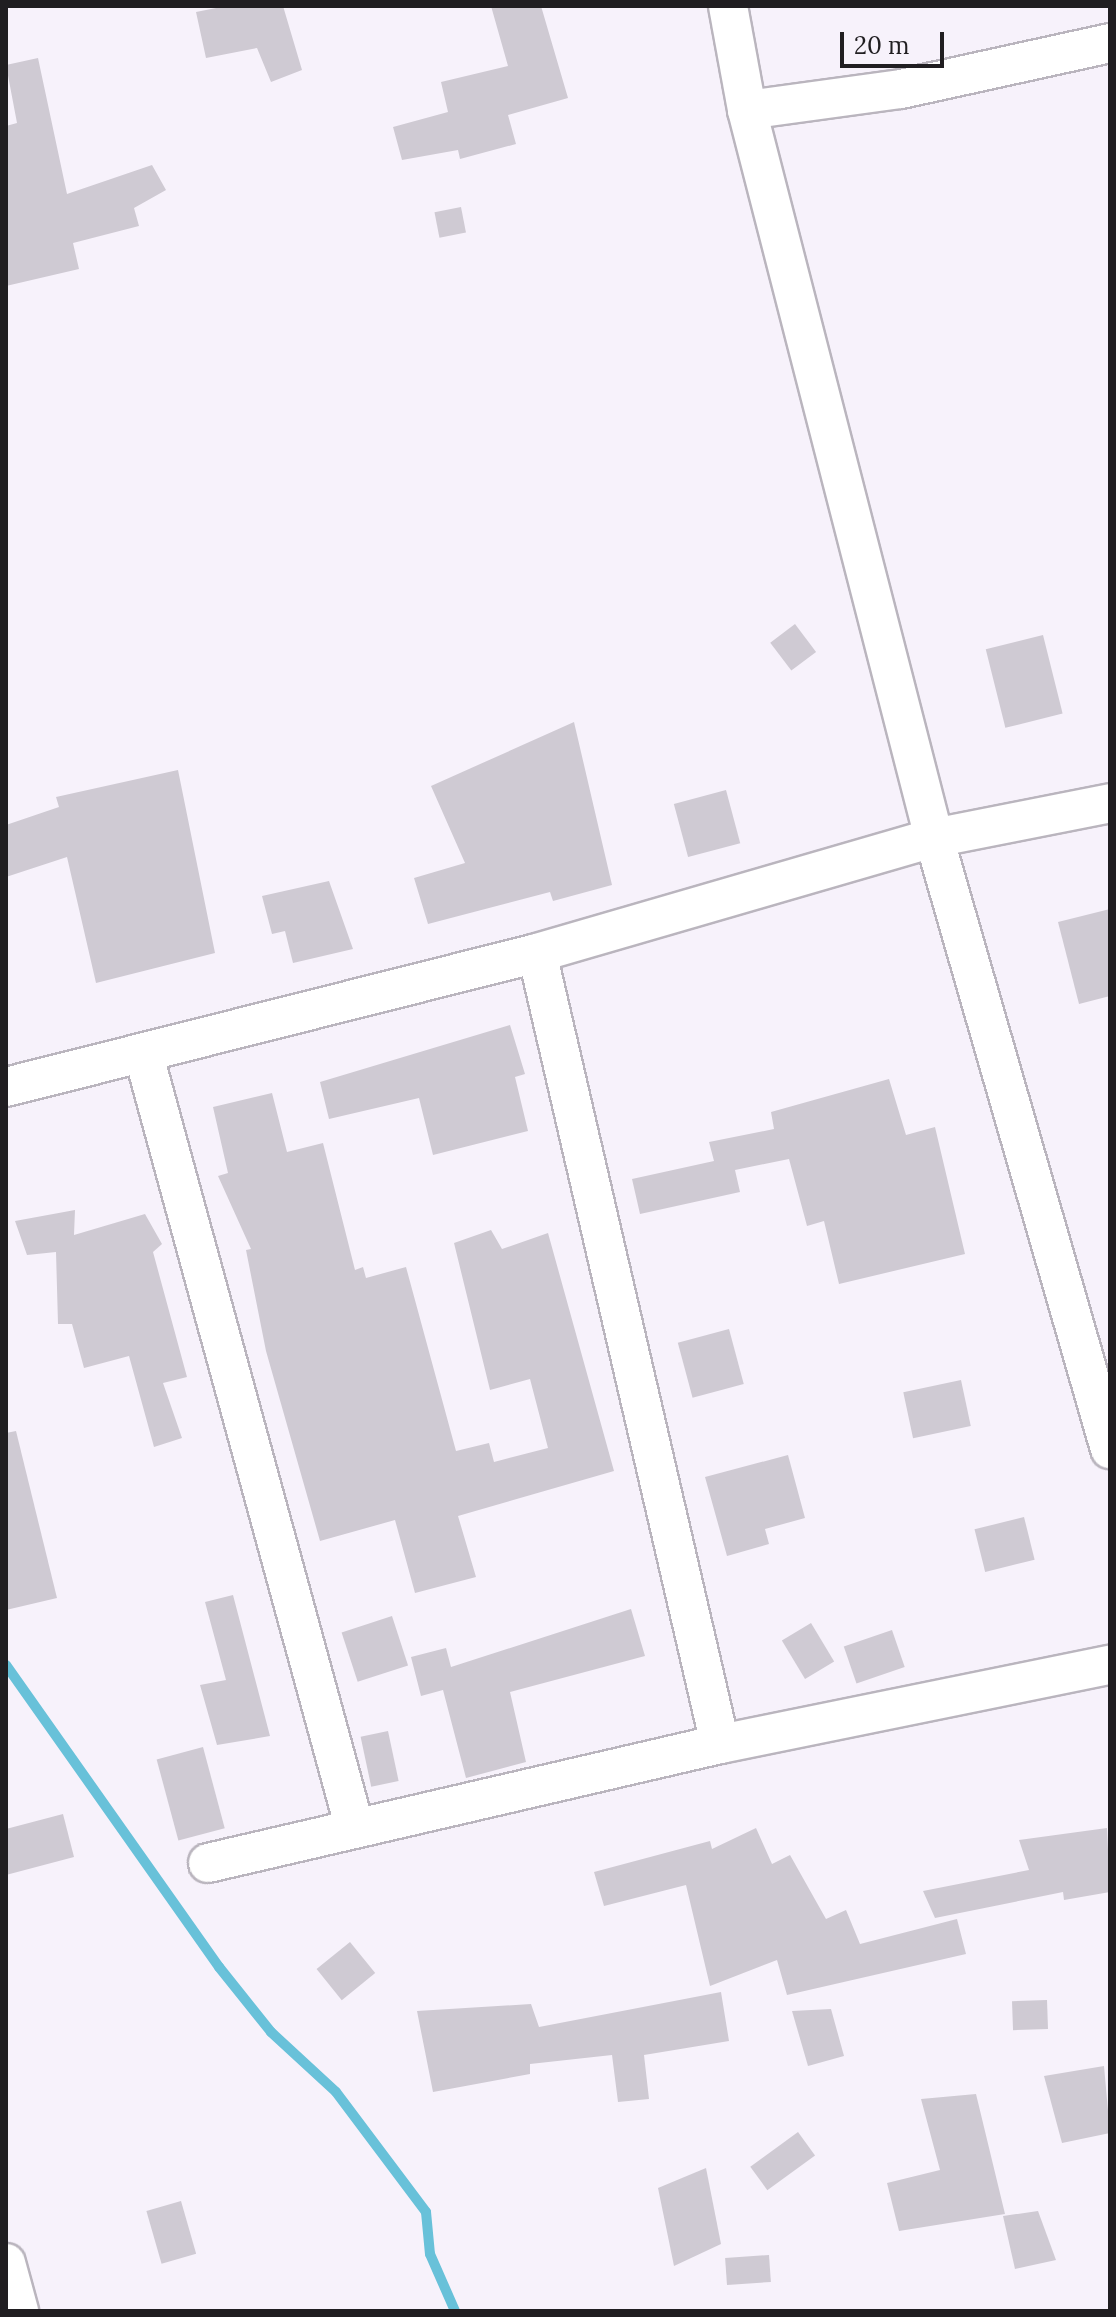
<!DOCTYPE html>
<html>
<head>
<meta charset="utf-8">
<style>
	body { margin:0 }
	#map { position:relative; width:1116px; height:2317px; overflow:hidden; background:#f7f2fb; font-family:Lora,serif }
	div>[style] { position:absolute }
	[style*='--x'] { left:calc(var(--x)*1px); top:calc(var(--y)*1px); width:calc(var(--w)*1px); rotate:calc(var(--a)*1deg) }
	.stream>* { height:10px; margin:-5px; padding:0 5px; transform-origin:5px; border-radius:5px; background:#68c1d9 }
	.building>* { inset:0; background:#cfcad3; transform-origin:0 0 }
	.roads { filter:drop-shadow(2px 0 #bab5be) drop-shadow(-2px 0 #bab5be) drop-shadow(0 2px #bab5be) drop-shadow(0 -2px #bab5be) }
	.street>* { height:38px; margin:-19px; padding:0 19px; transform-origin:19px; border-radius:19px; background:#fff }
	span { translate:-50% -50%; white-space:nowrap; text-align:center; line-height:1.15; -webkit-text-stroke:7px #f7f2fb; paint-order:stroke }
	.frame { position:absolute; inset:0; border:8px solid #201e21; pointer-events:none }
	.scale { position:absolute; left:840px; top:32px; width:104px; height:36px; box-sizing:border-box; border:4px solid #201e21; border-top:0; padding-left:10px; font-size:24px; line-height:28px; white-space:nowrap; color:#201e21; -webkit-text-stroke:6px #f7f2fb; paint-order:stroke }
</style>
</head>
<body>
<div id="map">
	<div class="stream">
		<div style="--x:6;--y:1665;--w:370;--a:54.8"></div>
		<div style="--x:219;--y:1967;--w:83;--a:51.3"></div>
		<div style="--x:271;--y:2032;--w:88;--a:42.7"></div>
		<div style="--x:336;--y:2092;--w:150;--a:53.1"></div>
		<div style="--x:426;--y:2212;--w:42;--a:84.6"></div>
		<div style="--x:430;--y:2254;--w:62;--a:66.3"></div>
	</div>
	<div class="building">
		<div style="clip-path:polygon(226px 6px,283px 6px,302px 70px,271px 82px,257px 48px,206px 58px,196px 12px)"></div>
		<div style="clip-path:polygon(491px 6px,541px 6px,568px 98px,508px 115px,516px 144px,460px 159px,458px 150px,402px 160px,393px 127px,448px 112px,441px 82px,508px 66px)"></div>
		<div style="clip-path:polygon(38px 58px,67px 194px,152px 165px,166px 190px,134px 208px,139px 226px,73px 243px,79px 269px,6px 286px,6px 126px,17px 123px,6px 65px)"></div>
		<div style="left:461px;top:207px;width:26px;height:27px;rotate:79deg"></div>
		<div style="left:795px;top:624px;width:35px;height:31px;rotate:53deg"></div>
		<div style="left:1043px;top:635px;width:81px;height:59px;rotate:76deg"></div>
		<div style="clip-path:polygon(574px 722px,612px 885px,553px 901px,550px 892px,428px 924px,414px 878px,465px 863px,431px 786px)"></div>
		<div style="clip-path:polygon(178px 770px,215px 953px,96px 983px,67px 857px,6px 877px,6px 825px,59px 807px,56px 797px)"></div>
		<div style="left:726px;top:790px;width:55px;height:54px;rotate:75deg"></div>
		<div style="clip-path:polygon(329px 881px,353px 949px,293px 963px,285px 931px,272px 934px,262px 896px)"></div>
		<div style="clip-path:polygon(1110px 909px,1110px 996px,1079px 1004px,1058px 922px)"></div>
		<div style="clip-path:polygon(510px 1025px,525px 1074px,515px 1077px,528px 1131px,433px 1155px,419px 1098px,329px 1119px,320px 1082px)"></div>
		<div style="clip-path:polygon(889px 1079px,906px 1135px,935px 1127px,965px 1254px,839px 1284px,824px 1221px,807px 1226px,789px 1159px,735px 1170px,740px 1192px,640px 1214px,632px 1179px,714px 1161px,709px 1142px,774px 1129px,771px 1112px)"></div>
		<div style="clip-path:polygon(272px 1093px,287px 1152px,323px 1143px,355px 1270px,363px 1267px,366px 1278px,406px 1267px,456px 1451px,489px 1443px,494px 1462px,548px 1448px,530px 1379px,490px 1390px,454px 1243px,491px 1230px,502px 1249px,548px 1233px,614px 1471px,458px 1516px,476px 1577px,415px 1593px,395px 1520px,320px 1541px,266px 1351px,246px 1250px,251px 1249px,218px 1176px,228px 1173px,213px 1107px)"></div>
		<div style="clip-path:polygon(75px 1210px,74px 1235px,145px 1214px,162px 1244px,153px 1252px,187px 1377px,163px 1383px,182px 1438px,154px 1447px,129px 1356px,84px 1368px,72px 1324px,58px 1324px,56px 1252px,27px 1255px,15px 1221px)"></div>
		<div style="left:729px;top:1329px;width:57px;height:53px;rotate:75deg"></div>
		<div style="left:961px;top:1380px;width:47px;height:59px;rotate:78deg"></div>
		<div style="clip-path:polygon(16px 1431px,57px 1598px,6px 1610px,6px 1433px)"></div>
		<div style="clip-path:polygon(788px 1455px,805px 1518px,765px 1529px,769px 1544px,727px 1556px,705px 1477px)"></div>
		<div style="left:1024px;top:1517px;width:44px;height:51px;rotate:76deg"></div>
		<div style="clip-path:polygon(233px 1595px,270px 1736px,217px 1745px,200px 1685px,226px 1680px,205px 1602px)"></div>
		<div style="clip-path:polygon(631px 1609px,645px 1656px,510px 1692px,526px 1762px,466px 1778px,443px 1690px,421px 1696px,411px 1657px,446px 1648px,451px 1667px)"></div>
		<div style="left:392px;top:1616px;width:52px;height:53px;rotate:72deg"></div>
		<div style="left:811px;top:1623px;width:45px;height:34px;rotate:59deg"></div>
		<div style="left:892px;top:1630px;width:39px;height:51px;rotate:71deg"></div>
		<div style="left:388px;top:1731px;width:51px;height:28px;rotate:78deg"></div>
		<div style="left:203px;top:1747px;width:84px;height:48px;rotate:75deg"></div>
		<div style="clip-path:polygon(63px 1814px,74px 1857px,6px 1875px,6px 1829px)"></div>
		<div style="clip-path:polygon(756px 1828px,772px 1864px,790px 1855px,826px 1919px,846px 1910px,860px 1944px,957px 1919px,966px 1954px,787px 1995px,777px 1960px,710px 1986px,686px 1885px,604px 1906px,594px 1872px,710px 1841px,712px 1849px)"></div>
		<div style="clip-path:polygon(1107px 1828px,1110px 1892px,1064px 1900px,1063px 1892px,935px 1918px,923px 1891px,1029px 1870px,1019px 1840px)"></div>
		<div style="left:350px;top:1942px;width:40px;height:43px;rotate:51deg"></div>
		<div style="clip-path:polygon(721px 1992px,729px 2041px,644px 2055px,649px 2099px,618px 2102px,612px 2055px,530px 2064px,530px 2074px,433px 2092px,417px 2011px,531px 2004px,539px 2027px)"></div>
		<div style="left:1047px;top:2000px;width:29px;height:35px;rotate:88deg"></div>
		<div style="clip-path:polygon(831px 2009px,844px 2056px,808px 2066px,792px 2011px)"></div>
		<div style="clip-path:polygon(1104px 2066px,1110px 2133px,1062px 2143px,1044px 2076px)"></div>
		<div style="clip-path:polygon(976px 2094px,1005px 2214px,899px 2231px,887px 2183px,940px 2170px,921px 2099px)"></div>
		<div style="left:798px;top:2132px;width:29px;height:59px;rotate:54deg"></div>
		<div style="clip-path:polygon(706px 2168px,721px 2244px,674px 2266px,658px 2188px)"></div>
		<div style="left:181px;top:2201px;width:55px;height:36px;rotate:74deg"></div>
		<div style="clip-path:polygon(1038px 2211px,1056px 2260px,1015px 2269px,1003px 2216px)"></div>
		<div style="left:769px;top:2255px;width:27px;height:44px;rotate:86deg"></div>
	</div>
	<div class="roads">
		<div class="street">
			<div style="--x:728;--y:6;--w:106;--a:79.6"></div>
			<div style="--x:747;--y:110;--w:752;--a:75.59"></div>
			<div style="--x:934;--y:838;--w:636;--a:73.93"></div>
			<div style="--x:747;--y:110;--w:155;--a:-7.8"></div>
			<div style="--x:901;--y:89;--w:214;--a:-12.4"></div>
			<div style="--x:537;--y:953;--w:812;--a:76.97"></div>
			<div style="--x:144;--y:1056;--w:797;--a:74.73"></div>
			<div style="--x:6;--y:1087;--w:548;--a:-14.16"></div>
			<div style="--x:537;--y:953;--w:413;--a:-16.2"></div>
			<div style="--x:934;--y:838;--w:179;--a:-11.2"></div>
			<div style="--x:208;--y:1863;--w:526;--a:-13.08"></div>
			<div style="--x:720;--y:1744;--w:398;--a:-11.5"></div>
			<div style="--x:6;--y:2263;--w:50;--a:74.8"></div>
		</div>
	</div>
	<div class="frame"></div>
	<div class="scale">20 m</div>
</div>
</body>
</html>
